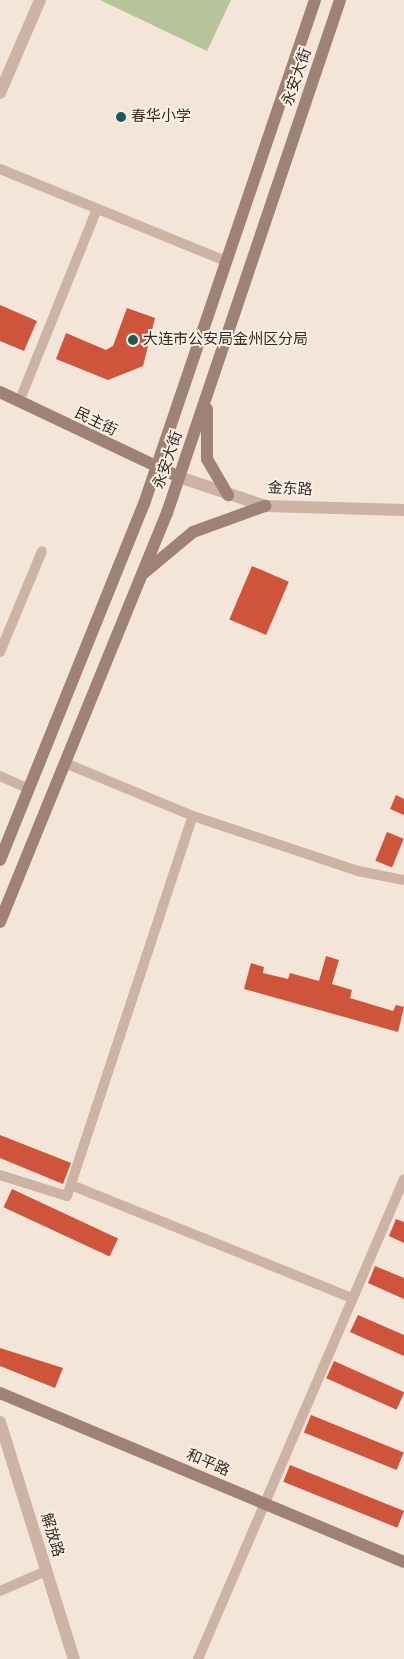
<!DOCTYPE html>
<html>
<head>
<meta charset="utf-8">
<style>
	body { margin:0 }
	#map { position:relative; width:404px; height:1659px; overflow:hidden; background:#f3e5d8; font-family:"Fira Sans","Noto Sans SC",sans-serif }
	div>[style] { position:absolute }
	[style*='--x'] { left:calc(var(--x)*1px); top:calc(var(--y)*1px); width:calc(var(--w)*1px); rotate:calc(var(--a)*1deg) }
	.green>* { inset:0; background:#b7c398 }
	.building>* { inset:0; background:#ce553b; transform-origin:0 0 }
	.minor>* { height:10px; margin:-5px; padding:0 5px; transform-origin:5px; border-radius:5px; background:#ccb3a4 }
	.tertiary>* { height:12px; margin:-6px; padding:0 6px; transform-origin:6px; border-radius:6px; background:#ccb3a4 }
	.secondary>* { height:12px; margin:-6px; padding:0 6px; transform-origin:6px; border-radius:6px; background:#9f8275 }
	.dots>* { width:14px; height:14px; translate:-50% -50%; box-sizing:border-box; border:2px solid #faefe5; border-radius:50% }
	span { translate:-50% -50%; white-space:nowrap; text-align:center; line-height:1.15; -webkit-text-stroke:4px #faefe5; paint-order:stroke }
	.street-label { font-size:15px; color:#362a26 }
	.poi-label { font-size:15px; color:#362a26 }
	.left { translate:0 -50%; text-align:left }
</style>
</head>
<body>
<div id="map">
	<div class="green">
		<div style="clip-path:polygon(100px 0,231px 0,207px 51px)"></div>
	</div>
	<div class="building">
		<div style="clip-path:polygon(0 305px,37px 321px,24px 351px,0 341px)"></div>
		<div style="clip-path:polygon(127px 308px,155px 318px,143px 366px,108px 380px,56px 359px,66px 333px,106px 350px,113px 346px)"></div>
		<div style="left:252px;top:566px;width:40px;height:58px;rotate:23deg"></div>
		<div style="clip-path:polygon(396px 795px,404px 799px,404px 815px,390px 809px)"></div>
		<div style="left:387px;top:832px;width:18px;height:31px;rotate:22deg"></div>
		<div style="clip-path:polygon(326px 956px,339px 960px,332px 984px,352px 990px,350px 998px,393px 1011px,396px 1005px,404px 1007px,398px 1032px,244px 989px,251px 963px,264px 967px,263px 973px,288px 979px,290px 973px,319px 981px)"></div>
		<div style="clip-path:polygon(0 1135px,71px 1163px,63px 1184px,0 1158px)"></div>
		<div style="left:12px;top:1189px;width:117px;height:20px;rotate:25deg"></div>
		<div style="clip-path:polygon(396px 1219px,404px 1222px,404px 1243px,389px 1236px)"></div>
		<div style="clip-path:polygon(375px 1266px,404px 1278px,404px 1299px,368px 1283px)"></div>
		<div style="clip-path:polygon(358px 1315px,404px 1335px,404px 1356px,350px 1332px)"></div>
		<div style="clip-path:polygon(0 1348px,63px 1368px,55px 1388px,0 1366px)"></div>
		<div style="left:334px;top:1361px;width:77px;height:19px;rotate:24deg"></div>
		<div style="left:311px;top:1415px;width:100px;height:19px;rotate:22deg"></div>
		<div style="left:290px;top:1465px;width:123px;height:18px;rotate:22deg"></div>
	</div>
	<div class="minor">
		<div style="--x:0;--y:169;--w:244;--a:22.2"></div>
		<div style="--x:19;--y:402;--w:208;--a:-68"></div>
		<div style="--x:0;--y:652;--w:109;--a:-67.4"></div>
		<div style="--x:0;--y:776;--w:32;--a:24"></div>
		<div style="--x:193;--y:816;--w:174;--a:18.4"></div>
		<div style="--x:358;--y:871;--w:47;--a:11.1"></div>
		<div style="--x:0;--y:1175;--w:70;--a:17.4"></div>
		<div style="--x:67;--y:1196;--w:400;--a:-71.7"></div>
		<div style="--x:193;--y:816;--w:139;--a:-157.5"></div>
		<div style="--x:71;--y:1185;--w:303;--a:21.9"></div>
		<div style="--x:0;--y:1591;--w:50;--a:-23.5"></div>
		<div style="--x:198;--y:1659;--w:522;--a:-66.77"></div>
	</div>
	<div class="tertiary">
		<div style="--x:0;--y:93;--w:101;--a:-66.7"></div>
		<div style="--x:179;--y:477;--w:91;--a:18.6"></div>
		<div style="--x:265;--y:506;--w:139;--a:1.6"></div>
		<div style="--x:0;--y:1422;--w:248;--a:72.7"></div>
	</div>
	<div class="secondary">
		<div style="--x:0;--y:392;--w:198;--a:25.4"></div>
		<div style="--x:207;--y:409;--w:50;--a:90"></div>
		<div style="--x:207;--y:459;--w:42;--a:59.7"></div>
		<div style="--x:144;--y:573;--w:64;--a:-39.9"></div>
		<div style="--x:193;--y:532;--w:77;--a:-19.9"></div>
		<div style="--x:0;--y:860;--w:384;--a:-68"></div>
		<div style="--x:144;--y:504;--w:532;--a:-71.26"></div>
		<div style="--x:0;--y:922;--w:442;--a:-67.8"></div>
		<div style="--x:167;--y:513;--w:541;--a:-71.36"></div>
		<div style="--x:0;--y:1393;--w:438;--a:22.7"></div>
	</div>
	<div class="dots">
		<div style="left:121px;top:117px;background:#195a5a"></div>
		<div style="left:133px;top:340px;background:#195a5a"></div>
	</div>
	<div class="street-label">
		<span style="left:297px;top:77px;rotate:-71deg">永安大街</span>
		<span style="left:96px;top:422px;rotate:26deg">民主街</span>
		<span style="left:168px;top:460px;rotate:-71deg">永安大街</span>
		<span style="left:290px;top:489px;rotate:3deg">金东路</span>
		<span style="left:208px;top:1463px;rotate:23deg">和平路</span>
		<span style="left:52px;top:1535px;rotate:73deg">解放路</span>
	</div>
	<div class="poi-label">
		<span class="left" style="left:131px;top:117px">春华小学</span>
		<span class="left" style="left:143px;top:340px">大连市公安局金州区分局</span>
	</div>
</div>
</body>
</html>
